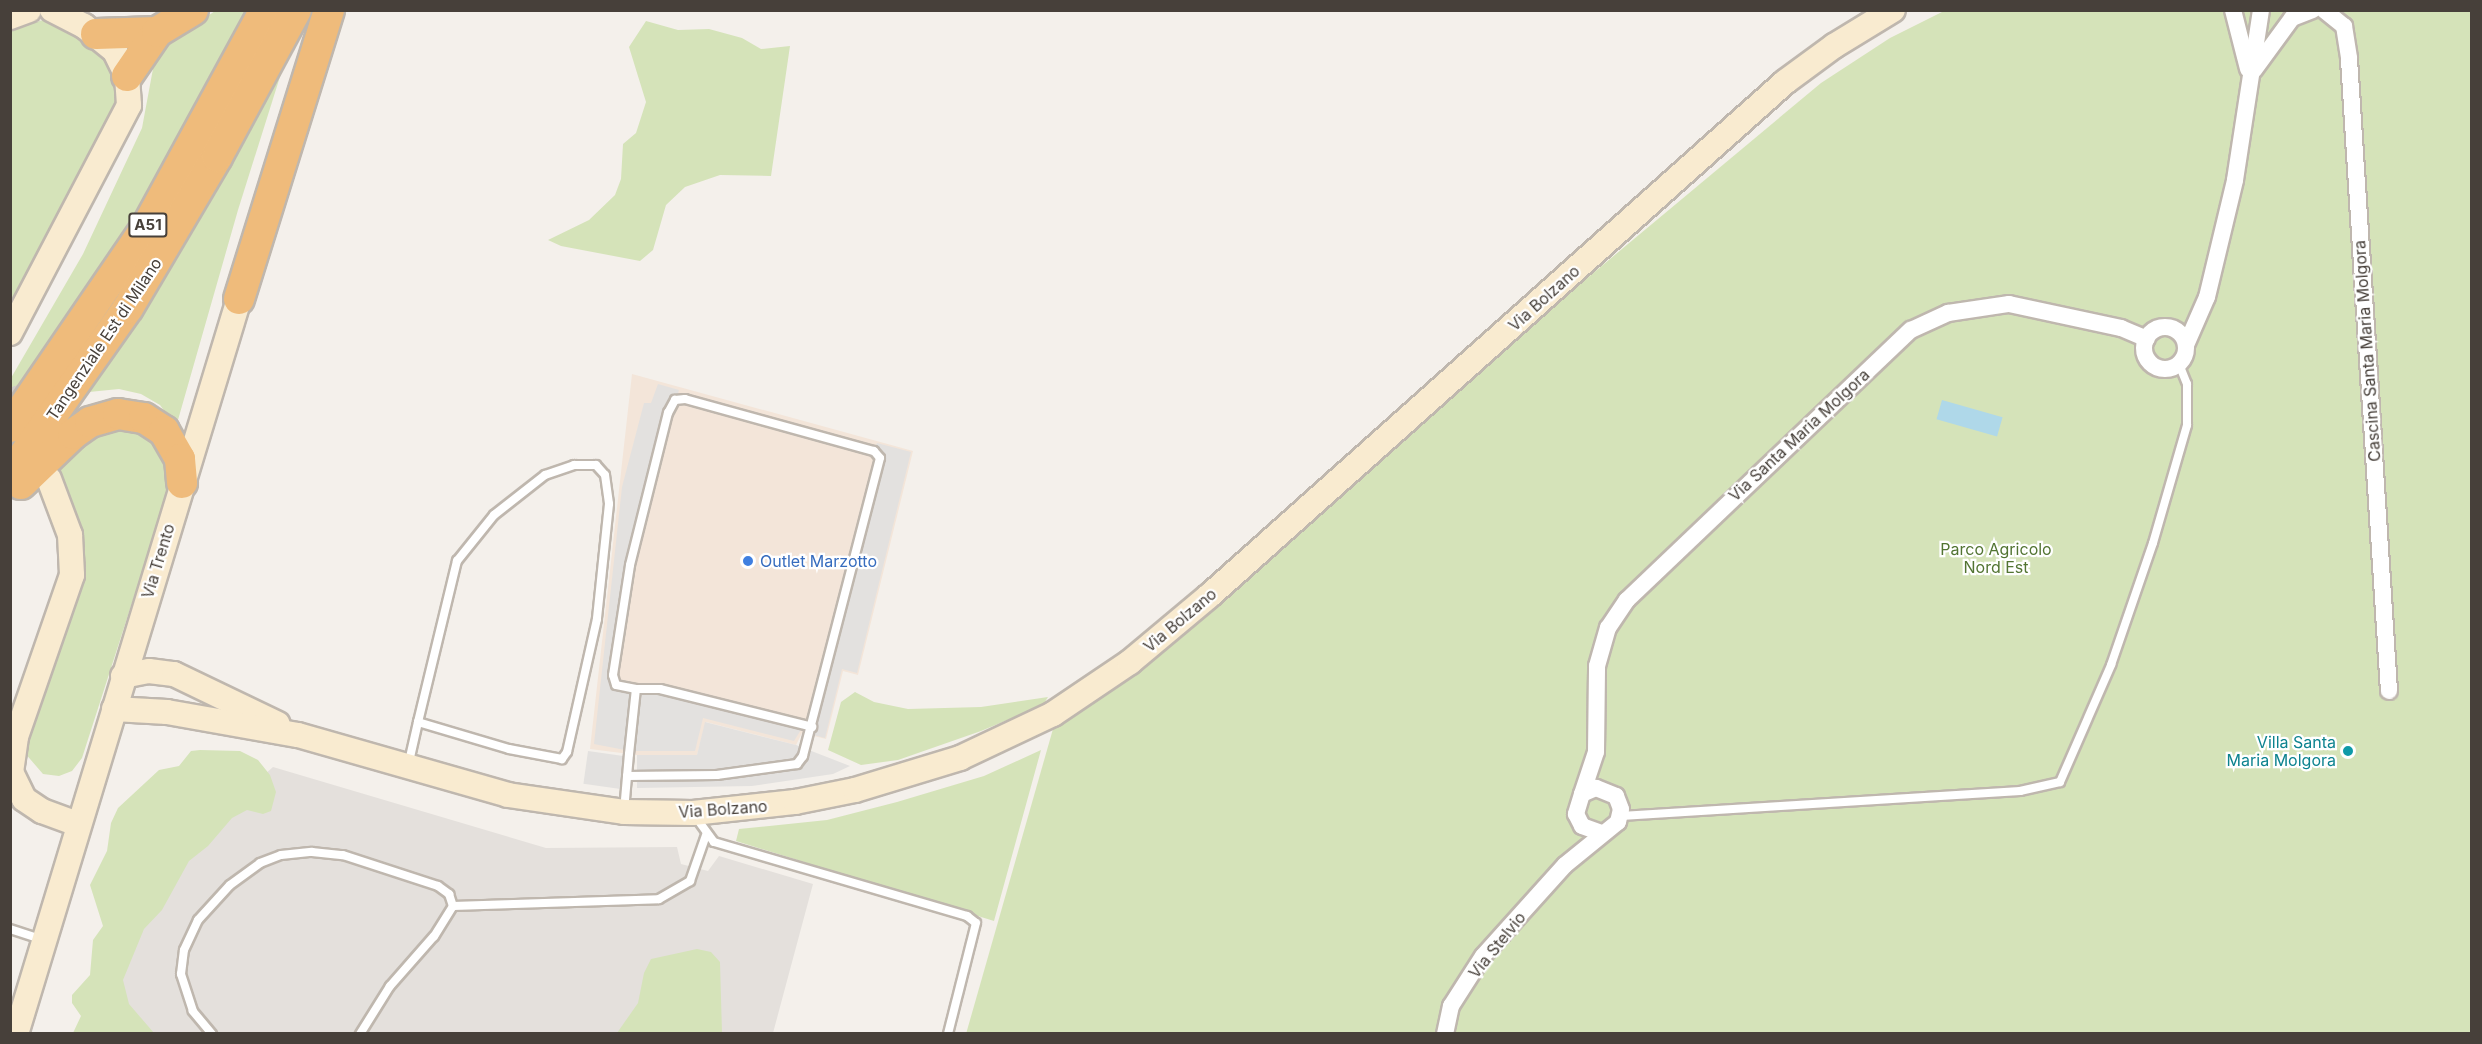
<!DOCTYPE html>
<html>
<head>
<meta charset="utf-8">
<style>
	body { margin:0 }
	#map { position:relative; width:2482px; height:1044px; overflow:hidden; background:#f4f0eb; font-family:Inter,sans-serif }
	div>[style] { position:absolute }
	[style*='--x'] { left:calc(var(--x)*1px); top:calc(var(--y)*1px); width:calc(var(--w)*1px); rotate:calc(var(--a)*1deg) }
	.commercial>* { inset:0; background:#f3e5d9 }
	.industrial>* { inset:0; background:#e4e0dc }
	.green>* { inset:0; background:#d5e3b9 }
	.parking>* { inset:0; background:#e3e1df; transform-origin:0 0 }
	.water>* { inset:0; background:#afd8e9; transform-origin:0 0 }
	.secondary-tunnel>* { height:24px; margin-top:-12px; transform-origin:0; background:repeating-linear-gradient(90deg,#d1cdc8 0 24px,transparent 0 36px) }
	.roads { filter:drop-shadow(2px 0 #bfb7ae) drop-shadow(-2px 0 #bfb7ae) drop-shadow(0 2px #bfb7ae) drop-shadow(0 -2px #bfb7ae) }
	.lane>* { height:8px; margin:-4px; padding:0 4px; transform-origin:4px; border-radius:4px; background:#fff }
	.street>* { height:16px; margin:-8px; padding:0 8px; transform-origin:8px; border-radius:8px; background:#fff }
	.street>.ring { margin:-8px; padding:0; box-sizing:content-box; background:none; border:16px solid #fff; border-radius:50% }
	.secondary>* { height:24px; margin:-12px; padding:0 12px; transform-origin:12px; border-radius:12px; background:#f9ebd0 }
	.highway>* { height:30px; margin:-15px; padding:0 15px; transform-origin:15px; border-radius:15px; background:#efbb7b }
	.dots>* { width:16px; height:16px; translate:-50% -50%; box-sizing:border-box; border:3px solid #fff; border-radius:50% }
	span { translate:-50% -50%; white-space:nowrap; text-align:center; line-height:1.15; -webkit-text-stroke:4.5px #fff; paint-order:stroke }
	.shield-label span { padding:2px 4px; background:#fff; border:2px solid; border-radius:4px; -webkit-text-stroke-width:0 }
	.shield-label { font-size:15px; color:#47403a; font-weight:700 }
	.street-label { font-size:16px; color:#47403a }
	.park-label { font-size:16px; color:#527432 }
	.shop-label { font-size:16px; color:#366cbe }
	.left { translate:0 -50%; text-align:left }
	.culture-label { font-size:16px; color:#0d838f }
	.right { translate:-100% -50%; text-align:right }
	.frame { position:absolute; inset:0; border:12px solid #47403a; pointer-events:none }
</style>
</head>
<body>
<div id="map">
	<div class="commercial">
		<div style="clip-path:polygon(632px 374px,913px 451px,858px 675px,843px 671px,826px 739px,802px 733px,796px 745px,706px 722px,697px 755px,637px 755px,590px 749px)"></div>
	</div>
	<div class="industrial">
		<div style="clip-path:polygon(273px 767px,546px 848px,677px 847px,681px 864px,708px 871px,719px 856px,813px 884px,773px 1033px,138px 1033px,111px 995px,170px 858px)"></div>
	</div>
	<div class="green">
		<div style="clip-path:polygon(215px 11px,255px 11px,172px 166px,11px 414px,11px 378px,83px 254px,142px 128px,155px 58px,160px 49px)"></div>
		<div style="clip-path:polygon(1944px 11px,2471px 11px,2471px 1033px,966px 1034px,1055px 722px,1821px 83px,1890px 38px)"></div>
		<div style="clip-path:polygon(43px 20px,64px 26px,106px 57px,117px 79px,118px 103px,21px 293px,11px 304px,11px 30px)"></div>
		<div style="clip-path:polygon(646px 21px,678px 30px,709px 29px,742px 38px,761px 49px,790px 46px,771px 176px,720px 175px,685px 187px,666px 205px,653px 250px,640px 261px,561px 246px,548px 240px,589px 220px,615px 195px,621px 179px,623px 144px,636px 133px,646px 102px,629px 47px)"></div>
		<div style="clip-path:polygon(284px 64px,238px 210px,176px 427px,160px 405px,141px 394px,119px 389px,89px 392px,157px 287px)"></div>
		<div style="clip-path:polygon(129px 419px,166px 448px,169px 488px,82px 758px,72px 771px,59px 776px,43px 774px,24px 752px,25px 740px,81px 561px,81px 528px,54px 460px,74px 438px)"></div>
		<div style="clip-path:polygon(855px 692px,874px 702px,908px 709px,981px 707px,1048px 697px,1043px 705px,981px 731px,898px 760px,861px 765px,828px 750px,841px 702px)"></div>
		<div style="clip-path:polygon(200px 750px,240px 751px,258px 760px,270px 775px,276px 792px,271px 811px,263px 814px,247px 810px,232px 818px,208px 846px,189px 861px,162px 910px,144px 929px,123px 980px,129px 1004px,154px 1033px,73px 1033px,81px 1016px,72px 1003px,72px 995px,90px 975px,93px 940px,103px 926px,90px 885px,107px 851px,111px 823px,118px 808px,159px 770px,179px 766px,191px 751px)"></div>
		<div style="clip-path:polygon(1041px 750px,994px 921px,736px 841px,739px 829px,827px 820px,897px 802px,984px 776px)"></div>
		<div style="clip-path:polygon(697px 949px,711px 952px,720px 962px,722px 1033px,617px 1033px,638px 1003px,644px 973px,651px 959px)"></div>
	</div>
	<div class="parking">
		<div style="clip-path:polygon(658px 384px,679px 390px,630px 565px,613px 675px,616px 684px,660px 689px,804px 725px,794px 741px,703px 718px,695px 751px,630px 751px,594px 744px,622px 487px,644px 403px,651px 403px)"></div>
		<div style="clip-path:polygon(877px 443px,911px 452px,857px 673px,842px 669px,825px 738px,810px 734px,880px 458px,874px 451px)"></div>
		<div style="clip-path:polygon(705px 722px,796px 745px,850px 766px,833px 774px,752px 786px,637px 788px,637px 755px,697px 755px)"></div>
		<div style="left:588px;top:751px;width:41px;height:33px;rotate:8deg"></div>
	</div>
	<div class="water">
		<div style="left:1942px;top:400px;width:63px;height:20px;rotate:16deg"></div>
	</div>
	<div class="secondary-tunnel">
		<div style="--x:10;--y:388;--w:39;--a:66"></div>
	</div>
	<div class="roads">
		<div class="lane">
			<div style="--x:636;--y:689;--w:24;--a:0"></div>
			<div style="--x:660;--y:689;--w:157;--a:14"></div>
			<div style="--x:408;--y:766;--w:45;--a:-77.2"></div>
			<div style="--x:418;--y:722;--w:166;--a:-76.4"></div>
			<div style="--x:457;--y:561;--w:59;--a:-51.2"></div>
			<div style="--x:494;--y:515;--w:65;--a:-38.1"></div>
			<div style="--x:545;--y:475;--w:31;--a:-19"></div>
			<div style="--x:574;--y:465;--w:22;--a:0"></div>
			<div style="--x:596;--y:465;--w:13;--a:48"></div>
			<div style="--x:605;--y:475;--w:29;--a:82"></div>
			<div style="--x:609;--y:504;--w:116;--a:96"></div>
			<div style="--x:597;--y:619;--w:136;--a:102.7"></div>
			<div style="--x:567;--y:752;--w:9;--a:126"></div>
			<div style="--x:562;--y:759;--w:54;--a:-169.3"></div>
			<div style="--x:509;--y:749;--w:95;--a:-163.5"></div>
			<div style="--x:624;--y:811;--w:57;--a:-85"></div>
			<div style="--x:629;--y:754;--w:65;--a:-83.9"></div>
			<div style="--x:636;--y:689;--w:20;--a:-169"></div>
			<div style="--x:616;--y:685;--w:10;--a:-107"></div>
			<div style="--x:613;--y:675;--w:111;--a:-81.2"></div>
			<div style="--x:630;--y:565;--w:157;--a:-76"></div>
			<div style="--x:668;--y:413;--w:15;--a:-62"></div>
			<div style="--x:675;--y:400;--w:10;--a:-6"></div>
			<div style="--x:685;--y:399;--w:196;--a:15.4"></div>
			<div style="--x:874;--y:451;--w:9;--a:49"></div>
			<div style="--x:880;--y:458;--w:308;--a:104.5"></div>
			<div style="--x:803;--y:756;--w:10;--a:127"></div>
			<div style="--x:797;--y:764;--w:81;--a:172.2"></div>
			<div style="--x:717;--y:775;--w:90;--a:179.4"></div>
			<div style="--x:695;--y:816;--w:32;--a:54"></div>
			<div style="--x:714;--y:842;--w:264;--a:16.3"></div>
			<div style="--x:967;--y:916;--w:11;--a:38"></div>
			<div style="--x:976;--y:923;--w:114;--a:104.2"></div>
			<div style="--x:1621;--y:816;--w:400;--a:-3.6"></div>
			<div style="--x:2020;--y:791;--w:41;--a:-12.7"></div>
			<div style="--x:2060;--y:782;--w:128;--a:-66.4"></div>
			<div style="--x:2111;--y:665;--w:129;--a:-71"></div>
			<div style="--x:2153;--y:543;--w:123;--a:-73.9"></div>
			<div style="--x:2187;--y:425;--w:41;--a:-90"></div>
			<div style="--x:2187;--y:384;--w:22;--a:-112"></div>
			<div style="--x:453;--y:906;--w:206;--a:-1.9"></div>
			<div style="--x:659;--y:899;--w:36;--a:-30"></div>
			<div style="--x:690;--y:881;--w:49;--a:-70.8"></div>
			<div style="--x:10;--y:929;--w:33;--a:18"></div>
			<div style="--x:212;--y:1034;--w:30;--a:-130"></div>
			<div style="--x:193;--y:1011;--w:39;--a:-108"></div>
			<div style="--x:181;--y:974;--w:24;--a:-83"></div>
			<div style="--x:184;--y:950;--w:33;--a:-65"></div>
			<div style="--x:198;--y:920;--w:47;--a:-47.6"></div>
			<div style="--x:230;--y:885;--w:37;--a:-36"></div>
			<div style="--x:260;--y:863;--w:22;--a:-21"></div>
			<div style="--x:281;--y:855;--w:31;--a:-6"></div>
			<div style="--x:312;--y:852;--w:31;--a:6"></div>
			<div style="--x:343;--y:855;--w:100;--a:18.1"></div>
			<div style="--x:438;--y:886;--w:14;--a:36"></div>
			<div style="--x:449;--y:894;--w:13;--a:72"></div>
			<div style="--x:453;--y:906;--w:36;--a:122"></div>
			<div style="--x:434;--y:936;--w:67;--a:131.3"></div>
			<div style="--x:390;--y:986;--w:57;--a:122"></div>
		</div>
		<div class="street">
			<div style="--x:2233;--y:10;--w:61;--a:75.7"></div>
			<div style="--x:2324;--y:10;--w:26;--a:39"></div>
			<div style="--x:2344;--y:26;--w:33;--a:81"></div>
			<div style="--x:2349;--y:59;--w:633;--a:86.38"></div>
			<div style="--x:2254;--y:70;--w:64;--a:-53.8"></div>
			<div style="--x:2292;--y:18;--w:22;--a:-21"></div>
			<div class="ring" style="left:2144px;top:327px;width:26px;height:26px"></div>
			<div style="--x:2186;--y:345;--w:52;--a:-66.4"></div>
			<div style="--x:2207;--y:297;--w:120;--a:-76.5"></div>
			<div style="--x:2235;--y:180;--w:172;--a:-81.3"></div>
			<div style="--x:1582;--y:794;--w:44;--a:-71.6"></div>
			<div style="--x:1596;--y:752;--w:86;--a:-89.3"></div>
			<div style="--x:1597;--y:666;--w:40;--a:-74"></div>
			<div style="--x:1608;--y:628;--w:34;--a:-56"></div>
			<div style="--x:1627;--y:600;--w:392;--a:-43.6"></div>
			<div style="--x:1911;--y:330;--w:41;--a:-24.7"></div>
			<div style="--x:1948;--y:313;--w:62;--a:-8.4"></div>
			<div style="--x:2009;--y:304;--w:115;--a:12.1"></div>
			<div style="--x:2121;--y:328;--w:28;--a:23"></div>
			<div style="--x:1445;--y:1034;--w:29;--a:-78"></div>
			<div style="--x:1451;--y:1006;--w:59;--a:-57.4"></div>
			<div style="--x:1483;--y:956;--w:122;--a:-48"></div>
			<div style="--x:1565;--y:865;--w:68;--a:-39.1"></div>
			<div style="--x:1618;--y:822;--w:13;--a:-77"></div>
			<div style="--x:1621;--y:809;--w:14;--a:-111"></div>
			<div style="--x:1616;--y:796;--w:22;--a:-158"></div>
			<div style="--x:1596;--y:788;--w:15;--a:157"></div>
			<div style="--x:1582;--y:794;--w:21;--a:107"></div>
			<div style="--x:1576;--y:814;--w:13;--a:63"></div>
			<div style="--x:1582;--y:826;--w:20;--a:20"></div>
		</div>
		<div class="secondary">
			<div style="--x:10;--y:17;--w:20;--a:-20"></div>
			<div style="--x:10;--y:333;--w:257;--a:-62.4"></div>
			<div style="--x:129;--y:105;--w:29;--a:-94"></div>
			<div style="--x:127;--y:76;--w:28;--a:-116"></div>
			<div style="--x:115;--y:51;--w:40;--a:-141"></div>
			<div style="--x:84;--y:26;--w:36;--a:-153"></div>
			<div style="--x:49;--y:479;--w:60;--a:69.4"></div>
			<div style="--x:70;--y:535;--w:40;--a:87.1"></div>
			<div style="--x:72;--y:575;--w:171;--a:109.1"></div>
			<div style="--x:16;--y:737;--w:35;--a:98"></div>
			<div style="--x:11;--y:772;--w:30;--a:64"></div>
			<div style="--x:24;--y:799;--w:22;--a:34"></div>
			<div style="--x:42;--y:811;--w:37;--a:20"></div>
			<div style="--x:123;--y:676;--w:26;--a:-11"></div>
			<div style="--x:149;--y:671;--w:25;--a:7"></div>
			<div style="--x:174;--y:674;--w:115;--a:25.7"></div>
			<div style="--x:114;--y:709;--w:53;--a:3.2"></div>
			<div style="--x:167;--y:712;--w:133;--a:10"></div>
			<div style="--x:298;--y:735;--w:218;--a:15.9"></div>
			<div style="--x:508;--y:795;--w:117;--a:8.3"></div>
			<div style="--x:624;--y:812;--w:69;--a:0.8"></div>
			<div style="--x:693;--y:813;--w:103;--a:-6.2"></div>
			<div style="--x:795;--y:802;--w:61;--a:-11.3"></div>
			<div style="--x:855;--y:790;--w:110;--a:-16.9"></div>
			<div style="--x:960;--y:758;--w:103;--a:-25.3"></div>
			<div style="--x:1053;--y:714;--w:93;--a:-34"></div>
			<div style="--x:1130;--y:662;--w:103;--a:-39.9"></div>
			<div style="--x:1209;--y:596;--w:772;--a:-41.74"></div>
			<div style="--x:1785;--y:82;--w:61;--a:-36.3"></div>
			<div style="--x:1834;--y:46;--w:69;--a:-31.4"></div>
			<div style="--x:16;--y:1034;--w:768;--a:-73.12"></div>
		</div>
		<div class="highway">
			<div style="--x:96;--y:34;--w:61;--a:-1.9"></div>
			<div style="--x:127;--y:76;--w:53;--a:-55.7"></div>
			<div style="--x:157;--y:32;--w:42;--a:-31.4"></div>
			<div style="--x:239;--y:299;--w:303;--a:-72.7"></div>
			<div style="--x:10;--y:427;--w:241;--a:-55.7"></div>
			<div style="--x:146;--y:228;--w:248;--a:-61.4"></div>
			<div style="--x:10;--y:475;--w:204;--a:-54.8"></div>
			<div style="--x:128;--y:308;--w:175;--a:-59.5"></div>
			<div style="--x:217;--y:157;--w:167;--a:-61.7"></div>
			<div style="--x:21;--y:484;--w:72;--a:-43.9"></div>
			<div style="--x:73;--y:434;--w:21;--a:-35"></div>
			<div style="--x:90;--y:422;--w:29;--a:-16"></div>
			<div style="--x:118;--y:414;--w:26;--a:9"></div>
			<div style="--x:144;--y:418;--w:24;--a:33"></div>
			<div style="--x:164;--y:431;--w:32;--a:60"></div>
			<div style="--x:180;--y:459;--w:24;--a:85"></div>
		</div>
	</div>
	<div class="dots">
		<div style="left:748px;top:561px;background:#3f7fe0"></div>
		<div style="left:2348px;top:751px;background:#0f9aa8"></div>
	</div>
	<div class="shield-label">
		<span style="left:148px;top:225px">A51</span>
	</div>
	<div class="street-label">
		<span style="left:1544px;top:298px;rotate:-42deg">Via Bolzano</span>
		<span style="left:104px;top:339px;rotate:-56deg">Tangenziale Est di Milano</span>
		<span style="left:2367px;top:351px;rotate:-94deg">Cascina Santa Maria Molgora</span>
		<span style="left:1799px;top:435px;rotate:-43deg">Via Santa Maria Molgora</span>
		<span style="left:158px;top:561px;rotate:-73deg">Via Trento</span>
		<span style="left:1180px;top:620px;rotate:-40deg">Via Bolzano</span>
		<span style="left:723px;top:809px;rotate:-4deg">Via Bolzano</span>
		<span style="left:1497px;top:945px;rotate:-51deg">Via Stelvio</span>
	</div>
	<div class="park-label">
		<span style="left:1996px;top:558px">Parco Agricolo<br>Nord Est</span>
	</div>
	<div class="shop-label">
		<span class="left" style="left:760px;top:561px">Outlet Marzotto</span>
	</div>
	<div class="culture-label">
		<span class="right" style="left:2336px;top:751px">Villa Santa<br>Maria Molgora</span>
	</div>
	<div class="frame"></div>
</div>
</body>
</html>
